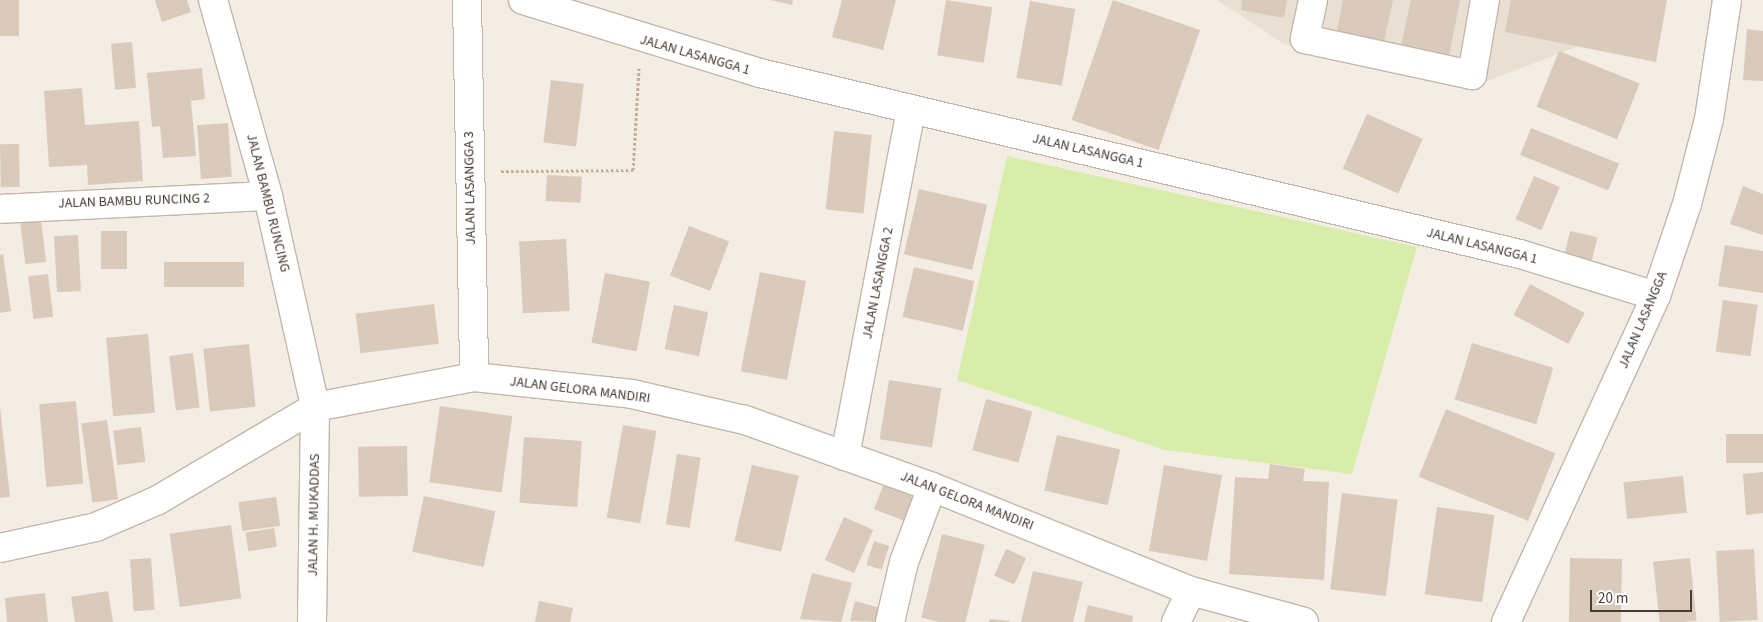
<!DOCTYPE html>
<html>
<head>
<meta charset="utf-8">
<style>
	body { margin:0 }
	#map { position:relative; width:1763px; height:622px; overflow:hidden; background:#f4ede4; font-family:"Source Sans 3",sans-serif }
	div>[style] { position:absolute }
	[style*='--x'] { left:calc(var(--x)*1px); top:calc(var(--y)*1px); width:calc(var(--w)*1px); rotate:calc(var(--a)*1deg) }
	.residential>* { inset:0; background:#e9dfd2 }
	.green>* { inset:0; background:#d7eda9 }
	.building>* { inset:0; background:#dacabc; transform-origin:0 0 }
	.path>* { height:3px; margin-top:-1.5px; transform-origin:0; background:repeating-linear-gradient(90deg,#c4ae96 0 2.5px,transparent 0 5px) }
	.roads { filter:drop-shadow(1px 0 #c3b7a9) drop-shadow(-1px 0 #c3b7a9) drop-shadow(0 1px #c3b7a9) drop-shadow(0 -1px #c3b7a9) }
	.minor>* { height:28px; margin:-14px; padding:0 14px; transform-origin:14px; border-radius:14px; background:#fff }
	span { translate:-50% -50%; white-space:nowrap; text-align:center; line-height:1.15; -webkit-text-stroke:4px #fff; paint-order:stroke }
	.street-label { font-size:14px; color:#473d33 }
	.scale { position:absolute; left:1590px; top:590px; width:102px; height:22px; box-sizing:border-box; border:2px solid #473d33; border-top:0; padding-left:6px; font-size:15px; line-height:18px; white-space:nowrap; color:#473d33; -webkit-text-stroke:4px #fff; paint-order:stroke }
</style>
</head>
<body>
<div id="map">
	<div class="residential">
		<div style="clip-path:polygon(1217px 0,1587px 0,1576px 47px,1480px 84px,1284px 44px)"></div>
	</div>
	<div class="green">
		<div style="clip-path:polygon(1007px 156px,1417px 247px,1352px 474px,1165px 450px,957px 380px)"></div>
	</div>
	<div class="building">
		<div style="left:0;top:0;width:19px;height:36px"></div>
		<div style="clip-path:polygon(155px 0,187px 0,191px 12px,162px 22px)"></div>
		<div style="clip-path:polygon(770px 0,793px 0,792px 5px)"></div>
		<div style="clip-path:polygon(842px 0,896px 0,883px 50px,832px 37px)"></div>
		<div style="left:946px;top:0;width:47px;height:56px;rotate:9deg"></div>
		<div style="left:1113px;top:0;width:92px;height:127px;rotate:19deg"></div>
		<div style="clip-path:polygon(1242px 0,1287px 0,1284px 18px,1241px 10px)"></div>
		<div style="clip-path:polygon(1343px 0,1393px 0,1383px 46px,1336px 36px)"></div>
		<div style="clip-path:polygon(1411px 0,1460px 0,1449px 56px,1401px 46px)"></div>
		<div style="clip-path:polygon(1511px 0,1667px 0,1656px 62px,1505px 32px)"></div>
		<div style="left:1030px;top:1px;width:46px;height:78px;rotate:10deg"></div>
		<div style="clip-path:polygon(1747px 29px,1763px 31px,1763px 81px,1743px 80px)"></div>
		<div style="left:132px;top:42px;width:46px;height:21px;rotate:85deg"></div>
		<div style="left:1559px;top:51px;width:87px;height:60px;rotate:22deg"></div>
		<div style="clip-path:polygon(202px 68px,205px 99px,191px 101px,196px 156px,163px 158px,160px 126px,152px 127px,147px 73px)"></div>
		<div style="left:551px;top:80px;width:33px;height:63px;rotate:7deg"></div>
		<div style="clip-path:polygon(82px 88px,85px 125px,139px 121px,143px 181px,88px 185px,87px 165px,49px 167px,44px 91px)"></div>
		<div style="left:1367px;top:114px;width:61px;height:60px;rotate:24deg"></div>
		<div style="left:228px;top:123px;width:54px;height:31px;rotate:86deg"></div>
		<div style="left:1531px;top:128px;width:95px;height:29px;rotate:22deg"></div>
		<div style="left:834px;top:131px;width:38px;height:79px;rotate:6deg"></div>
		<div style="left:19px;top:144px;width:43px;height:19px;rotate:89deg"></div>
		<div style="left:547px;top:175px;width:35px;height:26px;rotate:3deg"></div>
		<div style="left:1534px;top:176px;width:28px;height:47px;rotate:23deg"></div>
		<div style="clip-path:polygon(1743px 186px,1763px 194px,1763px 235px,1730px 224px)"></div>
		<div style="left:919px;top:189px;width:70px;height:67px;rotate:13deg"></div>
		<div style="left:41px;top:220px;width:42px;height:21px;rotate:83deg"></div>
		<div style="left:689px;top:226px;width:43px;height:53px;rotate:21deg"></div>
		<div style="left:101px;top:231px;width:26px;height:38px"></div>
		<div style="left:1570px;top:231px;width:28px;height:27px;rotate:13deg"></div>
		<div style="left:78px;top:235px;width:56px;height:24px;rotate:87deg"></div>
		<div style="left:566px;top:239px;width:72px;height:47px;rotate:87deg"></div>
		<div style="clip-path:polygon(1725px 245px,1763px 251px,1763px 293px,1718px 286px)"></div>
		<div style="clip-path:polygon(3px 254px,11px 311px,0 313px,0 255px)"></div>
		<div style="left:244px;top:262px;width:25px;height:80px;rotate:90deg"></div>
		<div style="left:914px;top:267px;width:62px;height:51px;rotate:13deg"></div>
		<div style="left:760px;top:272px;width:47px;height:101px;rotate:11deg"></div>
		<div style="left:605px;top:273px;width:46px;height:71px;rotate:11deg"></div>
		<div style="left:48px;top:274px;width:43px;height:20px;rotate:83deg"></div>
		<div style="left:1530px;top:284px;width:62px;height:35px;rotate:28deg"></div>
		<div style="left:1723px;top:300px;width:35px;height:52px;rotate:8deg"></div>
		<div style="left:434px;top:304px;width:40px;height:79px;rotate:83deg"></div>
		<div style="left:674px;top:305px;width:35px;height:45px;rotate:12deg"></div>
		<div style="left:148px;top:334px;width:79px;height:42px;rotate:85deg"></div>
		<div style="left:1472px;top:343px;width:85px;height:59px;rotate:17deg"></div>
		<div style="left:249px;top:344px;width:63px;height:46px;rotate:84deg"></div>
		<div style="left:193px;top:353px;width:55px;height:24px;rotate:83deg"></div>
		<div style="left:889px;top:380px;width:53px;height:60px;rotate:9deg"></div>
		<div style="left:986px;top:399px;width:48px;height:53px;rotate:15deg"></div>
		<div style="left:76px;top:401px;width:83px;height:37px;rotate:85deg"></div>
		<div style="left:440px;top:406px;width:73px;height:77px;rotate:8deg"></div>
		<div style="clip-path:polygon(0 407px,10px 497px,0 498px)"></div>
		<div style="left:1446px;top:409px;width:118px;height:73px;rotate:22deg"></div>
		<div style="left:107px;top:420px;width:80px;height:26px;rotate:82deg"></div>
		<div style="left:623px;top:425px;width:34px;height:94px;rotate:10deg"></div>
		<div style="left:141px;top:427px;width:35px;height:28px;rotate:83deg"></div>
		<div style="left:1763px;top:434px;width:29px;height:37px;rotate:90deg"></div>
		<div style="left:1057px;top:435px;width:65px;height:57px;rotate:13deg"></div>
		<div style="left:524px;top:437px;width:58px;height:66px;rotate:4deg"></div>
		<div style="left:407px;top:446px;width:50px;height:49px;rotate:89deg"></div>
		<div style="left:677px;top:454px;width:24px;height:71px;rotate:9deg"></div>
		<div style="clip-path:polygon(1270px 464px,1305px 469px,1303px 481px,1329px 482px,1324px 580px,1229px 574px,1235px 477px,1268px 479px)"></div>
		<div style="left:752px;top:465px;width:48px;height:78px;rotate:13deg"></div>
		<div style="left:1164px;top:465px;width:59px;height:87px;rotate:10deg"></div>
		<div style="clip-path:polygon(1763px 472px,1763px 513px,1746px 515px,1743px 474px)"></div>
		<div style="left:1683px;top:476px;width:37px;height:60px;rotate:84deg"></div>
		<div style="left:884px;top:483px;width:36px;height:28px;rotate:21deg"></div>
		<div style="left:1342px;top:493px;width:56px;height:97px;rotate:7deg"></div>
		<div style="left:424px;top:496px;width:73px;height:57px;rotate:12deg"></div>
		<div style="left:276px;top:497px;width:29px;height:38px;rotate:82deg"></div>
		<div style="left:1437px;top:507px;width:58px;height:88px;rotate:8deg"></div>
		<div style="left:844px;top:517px;width:32px;height:47px;rotate:24deg"></div>
		<div style="left:231px;top:525px;width:74px;height:62px;rotate:82deg"></div>
		<div style="left:274px;top:528px;width:19px;height:29px;rotate:81deg"></div>
		<div style="left:942px;top:534px;width:44px;height:86px;rotate:14deg"></div>
		<div style="left:874px;top:541px;width:16px;height:25px;rotate:18deg"></div>
		<div style="left:1006px;top:549px;width:22px;height:29px;rotate:24deg"></div>
		<div style="left:1754px;top:549px;width:71px;height:38px;rotate:87deg"></div>
		<div style="left:151px;top:558px;width:52px;height:21px;rotate:86deg"></div>
		<div style="left:1570px;top:558px;width:52px;height:64px;rotate:1deg"></div>
		<div style="left:1690px;top:558px;width:63px;height:37px;rotate:84deg"></div>
		<div style="clip-path:polygon(1033px 571px,1083px 582px,1073px 622px,1021px 622px)"></div>
		<div style="clip-path:polygon(812px 573px,852px 583px,841px 622px,800px 619px)"></div>
		<div style="clip-path:polygon(108px 591px,113px 622px,75px 622px,71px 597px)"></div>
		<div style="clip-path:polygon(45px 593px,48px 622px,7px 622px,5px 598px)"></div>
		<div style="clip-path:polygon(539px 601px,573px 608px,570px 622px,535px 622px)"></div>
		<div style="clip-path:polygon(855px 601px,884px 609px,880px 622px,850px 621px)"></div>
		<div style="clip-path:polygon(1088px 605px,1133px 616px,1132px 622px,1084px 622px)"></div>
		<div style="clip-path:polygon(990px 619px,1010px 621px,1010px 622px,989px 622px)"></div>
	</div>
	<div class="path">
		<div style="--x:501;--y:171;--w:132;--a:-0.4"></div>
		<div style="--x:633;--y:170;--w:102;--a:-86.6"></div>
	</div>
	<div class="roads">
		<div class="minor">
			<div style="--x:213;--y:0;--w:204;--a:74.3"></div>
			<div style="--x:268;--y:196;--w:216;--a:77.4"></div>
			<div style="--x:315;--y:407;--w:215;--a:90.8"></div>
			<div style="--x:467;--y:0;--w:377;--a:88.9"></div>
			<div style="--x:523;--y:0;--w:248;--a:17.1"></div>
			<div style="--x:760;--y:73;--w:781;--a:13.4"></div>
			<div style="--x:1520;--y:254;--w:142;--a:17.2"></div>
			<div style="--x:1313;--y:0;--w:40;--a:102"></div>
			<div style="--x:1305;--y:39;--w:171;--a:12.2"></div>
			<div style="--x:1472;--y:75;--w:76;--a:-80.2"></div>
			<div style="--x:0;--y:209;--w:268;--a:-2.8"></div>
			<div style="--x:845;--y:456;--w:352;--a:-79.2"></div>
			<div style="--x:0;--y:548;--w:98;--a:-12.3"></div>
			<div style="--x:96;--y:527;--w:68;--a:-23.5"></div>
			<div style="--x:158;--y:500;--w:182;--a:-30.6"></div>
			<div style="--x:315;--y:407;--w:162;--a:-10.7"></div>
			<div style="--x:474;--y:377;--w:159;--a:6.1"></div>
			<div style="--x:632;--y:394;--w:116;--a:13"></div>
			<div style="--x:745;--y:420;--w:199;--a:19.7"></div>
			<div style="--x:932;--y:487;--w:279;--a:21.9"></div>
			<div style="--x:1191;--y:591;--w:117;--a:15.3"></div>
			<div style="--x:890;--y:622;--w:62;--a:-76.9"></div>
			<div style="--x:904;--y:562;--w:80;--a:-69.5"></div>
			<div style="--x:1176;--y:622;--w:34;--a:-64"></div>
			<div style="--x:1506;--y:622;--w:359;--a:-65.3"></div>
			<div style="--x:1656;--y:296;--w:97;--a:-71.4"></div>
			<div style="--x:1687;--y:204;--w:88;--a:-75.5"></div>
			<div style="--x:1709;--y:119;--w:120;--a:-81.4"></div>
		</div>
	</div>
	<div class="street-label">
		<span style="left:695px;top:55px;rotate:16deg">JALAN LASANGGA 1</span>
		<span style="left:1088px;top:151px;rotate:13deg">JALAN LASANGGA 1</span>
		<span style="left:470px;top:188px;rotate:-91deg">JALAN LASANGGA 3</span>
		<span style="left:134px;top:201px;rotate:-2deg">JALAN BAMBU RUNCING 2</span>
		<span style="left:268px;top:203px;rotate:76deg">JALAN BAMBU RUNCING</span>
		<span style="left:1482px;top:246px;rotate:14deg">JALAN LASANGGA 1</span>
		<span style="left:878px;top:283px;rotate:-79deg">JALAN LASANGGA 2</span>
		<span style="left:1643px;top:320px;rotate:-67deg">JALAN LASANGGA</span>
		<span style="left:580px;top:390px;rotate:7deg">JALAN GELORA MANDIRI</span>
		<span style="left:967px;top:501px;rotate:21deg">JALAN GELORA MANDIRI</span>
		<span style="left:314px;top:515px;rotate:-89deg">JALAN H. MUKADDAS</span>
	</div>
	<div class="scale">20 m</div>
</div>
</body>
</html>
